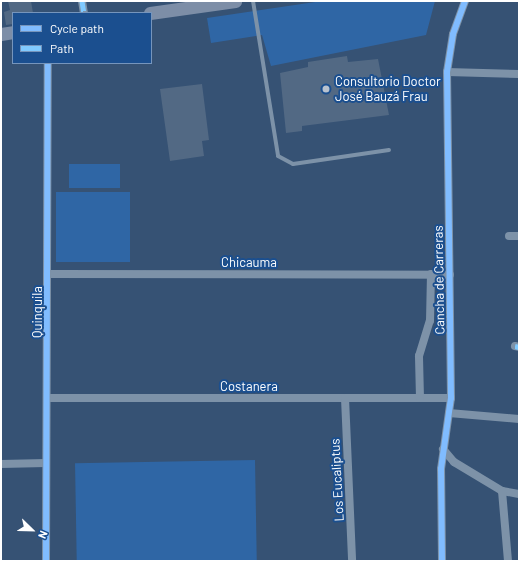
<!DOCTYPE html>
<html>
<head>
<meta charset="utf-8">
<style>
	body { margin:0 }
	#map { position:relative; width:520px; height:562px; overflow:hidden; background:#365274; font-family:Barlow,sans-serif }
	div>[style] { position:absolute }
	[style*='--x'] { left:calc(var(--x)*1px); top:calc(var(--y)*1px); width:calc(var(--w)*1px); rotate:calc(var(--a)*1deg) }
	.green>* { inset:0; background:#2f66a5; transform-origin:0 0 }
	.building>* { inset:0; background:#526984 }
	.service>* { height:4px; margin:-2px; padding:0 2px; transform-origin:2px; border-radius:2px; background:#7d92a8 }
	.minor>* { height:8px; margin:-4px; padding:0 4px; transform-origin:4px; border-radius:4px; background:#7d92a8 }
	.primary>* { height:13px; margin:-6.5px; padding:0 6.5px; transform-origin:6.5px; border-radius:6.5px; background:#7d8ea7 }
	.quiet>* { height:5px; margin-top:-2.5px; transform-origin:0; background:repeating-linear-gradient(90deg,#80caff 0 10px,transparent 0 15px) }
	.cycleway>* { height:6px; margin:-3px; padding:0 3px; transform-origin:3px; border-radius:3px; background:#80bcff }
	.dots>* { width:11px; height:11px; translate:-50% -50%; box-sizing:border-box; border:2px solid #1b4f8f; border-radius:50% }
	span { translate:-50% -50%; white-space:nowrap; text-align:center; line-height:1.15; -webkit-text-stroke:4px #1b4f8f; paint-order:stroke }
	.poi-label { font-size:13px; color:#fff }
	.left { translate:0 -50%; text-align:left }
	.street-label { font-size:13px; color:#fff }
	.frame { position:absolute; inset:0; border:2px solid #fff; pointer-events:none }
	.legend { position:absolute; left:12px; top:12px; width:140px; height:52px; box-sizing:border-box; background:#1b4f8f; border:1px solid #7695bc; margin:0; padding:5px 7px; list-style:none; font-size:12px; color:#fff }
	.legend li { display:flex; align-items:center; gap:8px; height:20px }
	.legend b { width:20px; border:1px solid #7695bc }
	.north { position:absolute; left:12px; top:510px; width:40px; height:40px; -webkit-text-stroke:3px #1b4f8f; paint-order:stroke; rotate:113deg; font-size:11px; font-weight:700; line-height:16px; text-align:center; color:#fff }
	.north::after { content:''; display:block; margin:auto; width:14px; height:18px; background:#fff; clip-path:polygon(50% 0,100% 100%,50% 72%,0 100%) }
</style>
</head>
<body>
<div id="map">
	<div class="green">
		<div style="clip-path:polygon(322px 1px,435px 1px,426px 35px,271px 66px,262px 35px,211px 43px,207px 18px)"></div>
		<div style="left:69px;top:164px;width:51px;height:24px"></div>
		<div style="left:130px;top:192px;width:70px;height:74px;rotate:90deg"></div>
		<div style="left:255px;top:460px;width:101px;height:180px;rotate:89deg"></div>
	</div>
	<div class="building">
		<div style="clip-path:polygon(8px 1px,31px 1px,33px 13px,13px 13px,13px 24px,6px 25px,4px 12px,10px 10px)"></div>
		<div style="clip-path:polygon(347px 56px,348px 62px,378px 59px,389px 115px,302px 126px,302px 131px,286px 133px,280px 73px,308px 67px,308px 62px)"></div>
		<div style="clip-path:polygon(202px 84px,209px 140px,202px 141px,204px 156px,170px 161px,160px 89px)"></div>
	</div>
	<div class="service">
		<div style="--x:253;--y:1;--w:157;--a:80.8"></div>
		<div style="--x:278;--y:156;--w:17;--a:28"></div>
		<div style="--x:293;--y:164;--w:97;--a:-8.3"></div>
	</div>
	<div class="minor">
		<div style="--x:82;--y:1;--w:12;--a:81"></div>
		<div style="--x:447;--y:72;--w:72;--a:1.6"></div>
		<div style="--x:509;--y:236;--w:10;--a:0"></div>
		<div style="--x:48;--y:274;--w:402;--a:0.1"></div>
		<div style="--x:515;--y:346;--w:4;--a:14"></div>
		<div style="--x:47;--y:398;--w:404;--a:0"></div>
		<div style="--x:345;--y:398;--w:163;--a:87.5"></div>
		<div style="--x:420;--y:398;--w:42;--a:-91.4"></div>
		<div style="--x:419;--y:356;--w:37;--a:-73"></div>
		<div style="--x:430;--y:321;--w:47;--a:-88.8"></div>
		<div style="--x:449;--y:413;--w:70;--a:4.9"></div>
		<div style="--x:443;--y:449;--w:17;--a:50"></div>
		<div style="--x:454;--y:462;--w:56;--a:31.1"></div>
		<div style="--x:502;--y:491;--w:17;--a:10"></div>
		<div style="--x:1;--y:464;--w:45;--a:-1.3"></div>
		<div style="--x:502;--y:491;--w:70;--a:85.1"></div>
		<div style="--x:46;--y:561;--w:498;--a:-89.8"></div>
		<div style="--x:442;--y:561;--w:92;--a:-90.6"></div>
		<div style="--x:441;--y:469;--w:72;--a:-82"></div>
		<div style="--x:451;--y:398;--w:326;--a:-90.7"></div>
		<div style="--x:447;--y:72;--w:38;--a:-81"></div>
		<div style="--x:453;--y:34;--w:35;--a:-70"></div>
	</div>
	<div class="primary">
		<div style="--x:150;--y:13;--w:86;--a:-8"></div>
		<div style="--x:1;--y:34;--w:12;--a:-9"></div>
	</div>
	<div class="quiet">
		<div style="--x:82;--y:1;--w:12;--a:81"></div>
		<div style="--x:515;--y:346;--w:4;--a:14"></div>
	</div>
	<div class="cycleway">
		<div style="--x:46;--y:561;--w:498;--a:-89.8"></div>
		<div style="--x:442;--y:561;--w:92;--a:-90.6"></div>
		<div style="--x:441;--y:469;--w:72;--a:-82"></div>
		<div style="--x:451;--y:398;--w:326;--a:-90.7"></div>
		<div style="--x:447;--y:72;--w:38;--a:-81"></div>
		<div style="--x:453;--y:34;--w:35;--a:-70"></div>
	</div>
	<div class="dots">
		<div style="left:326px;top:89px;background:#b9c2ce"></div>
	</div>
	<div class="poi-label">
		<span class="left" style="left:335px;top:89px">Consultorio Doctor<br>José Bauzá Frau</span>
	</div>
	<div class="street-label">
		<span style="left:249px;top:262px">Chicauma</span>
		<span style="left:439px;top:280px;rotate:-91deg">Cancha de Carreras</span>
		<span style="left:37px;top:312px;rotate:-90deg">Quinquila</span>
		<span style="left:249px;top:386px">Costanera</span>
		<span style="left:337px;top:480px;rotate:-93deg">Los Eucaliptus</span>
	</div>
	<div class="frame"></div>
	<ul class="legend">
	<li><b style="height:5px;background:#80bcff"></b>Cycle path</li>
	<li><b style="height:5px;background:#80caff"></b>Path</li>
	</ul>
	<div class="north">N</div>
</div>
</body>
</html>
